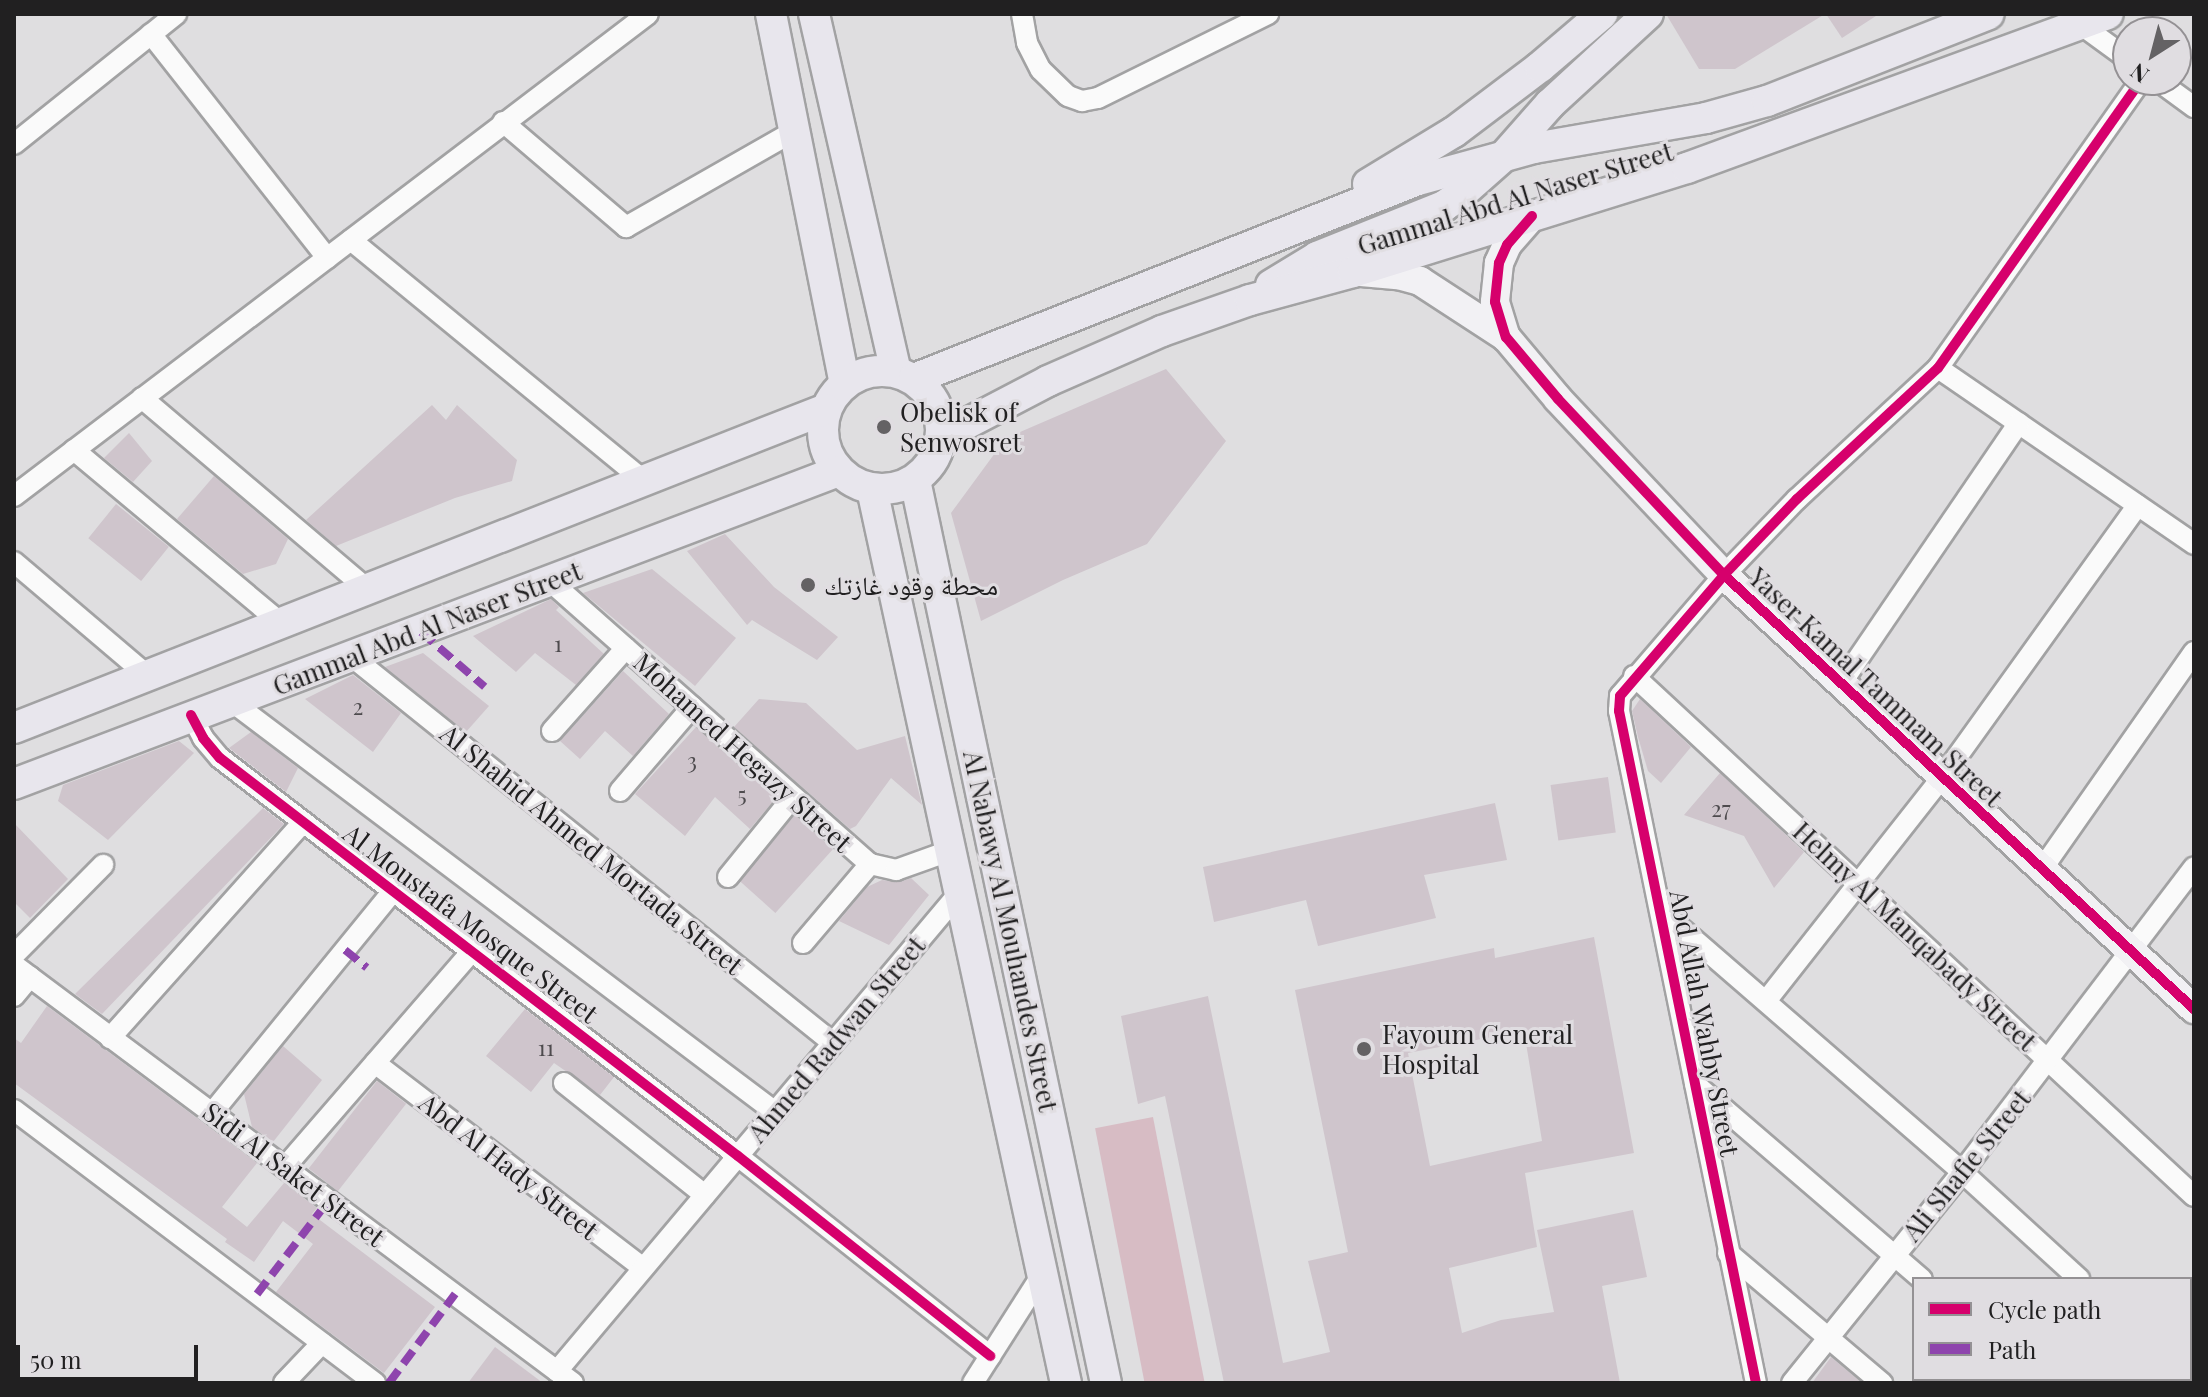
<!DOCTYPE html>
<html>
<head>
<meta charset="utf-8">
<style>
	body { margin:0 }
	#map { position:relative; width:2208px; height:1397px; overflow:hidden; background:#dfdee0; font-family:"Playfair Display","Noto Naskh Arabic",serif }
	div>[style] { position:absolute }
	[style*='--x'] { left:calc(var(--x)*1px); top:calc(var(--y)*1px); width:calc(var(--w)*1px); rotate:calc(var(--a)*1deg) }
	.green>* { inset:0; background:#d7bcc4; transform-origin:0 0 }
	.building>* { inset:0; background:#cfc5cc; transform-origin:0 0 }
	.roads { filter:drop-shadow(2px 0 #a2a2a3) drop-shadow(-2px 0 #a2a2a3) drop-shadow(0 2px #a2a2a3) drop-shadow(0 -2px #a2a2a3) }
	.street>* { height:20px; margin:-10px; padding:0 10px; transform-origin:10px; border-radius:10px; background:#fafafa }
	.secondary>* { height:28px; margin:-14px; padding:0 14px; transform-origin:14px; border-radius:14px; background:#f2f1f4 }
	.primary>* { height:30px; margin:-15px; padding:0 15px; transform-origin:15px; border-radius:15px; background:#e8e6ed }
	.primary>.ring { margin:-15px; padding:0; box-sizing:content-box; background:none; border:30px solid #e8e6ed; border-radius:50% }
	.quiet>* { height:8px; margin-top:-4px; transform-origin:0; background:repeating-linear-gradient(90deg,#8e44ad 0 16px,transparent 0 24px) }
	.cycleway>* { height:10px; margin:-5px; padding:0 5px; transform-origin:5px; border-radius:5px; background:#d6006c }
	.dots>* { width:22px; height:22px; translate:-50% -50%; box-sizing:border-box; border:4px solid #e0dde1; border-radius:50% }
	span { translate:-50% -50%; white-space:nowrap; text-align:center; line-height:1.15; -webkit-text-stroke:6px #e0dde1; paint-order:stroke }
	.number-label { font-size:22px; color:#4e4b4e }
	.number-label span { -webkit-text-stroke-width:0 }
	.street-label { font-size:26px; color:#212021 }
	.poi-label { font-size:26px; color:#212021 }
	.left { translate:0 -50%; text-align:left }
	.frame { position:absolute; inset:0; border:16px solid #212021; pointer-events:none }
	.legend { position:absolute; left:1912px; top:1277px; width:280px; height:104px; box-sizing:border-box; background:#e0dde1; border:2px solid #949194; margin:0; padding:10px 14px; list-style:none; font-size:24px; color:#212021 }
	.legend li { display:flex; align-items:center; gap:16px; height:40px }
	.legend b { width:40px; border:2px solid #949194 }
	.north { position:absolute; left:2112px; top:16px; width:80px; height:80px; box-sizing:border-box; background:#e0dde1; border:2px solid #949194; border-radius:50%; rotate:216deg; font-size:22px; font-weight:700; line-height:32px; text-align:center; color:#212021 }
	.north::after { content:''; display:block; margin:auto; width:28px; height:36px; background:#646264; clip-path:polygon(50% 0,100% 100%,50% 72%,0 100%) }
	.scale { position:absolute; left:16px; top:1345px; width:182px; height:36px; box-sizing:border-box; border:4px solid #212021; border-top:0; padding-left:10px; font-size:24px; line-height:28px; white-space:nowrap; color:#212021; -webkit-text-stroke:6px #e0dde1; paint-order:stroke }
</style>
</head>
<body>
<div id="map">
	<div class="green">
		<div style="left:1153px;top:1117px;width:271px;height:59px;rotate:79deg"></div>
	</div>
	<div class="building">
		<div style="clip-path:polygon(1666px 14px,1825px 14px,1735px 69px,1699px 69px)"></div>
		<div style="clip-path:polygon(1826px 14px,1879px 14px,1842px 38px)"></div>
		<div style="clip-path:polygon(1166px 369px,1226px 441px,1147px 544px,1063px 580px,981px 621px,951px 513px,1006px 438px)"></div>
		<div style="clip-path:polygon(432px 405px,446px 420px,457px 405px,517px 460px,512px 481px,455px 498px,336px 546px,306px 520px)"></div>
		<div style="clip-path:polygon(129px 433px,152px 461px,133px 482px,104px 458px)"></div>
		<div style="clip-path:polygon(214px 476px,288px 539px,276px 564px,243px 574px,177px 519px)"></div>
		<div style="left:116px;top:504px;width:68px;height:44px;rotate:39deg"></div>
		<div style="clip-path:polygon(725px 534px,774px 587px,838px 637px,817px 660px,752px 620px,747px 625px,687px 551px)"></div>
		<div style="clip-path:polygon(652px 569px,736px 638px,695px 686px,583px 593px)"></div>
		<div style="clip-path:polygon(551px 599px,559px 607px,556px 610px,604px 654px,576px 685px,535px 653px,516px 672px,473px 636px)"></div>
		<div style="clip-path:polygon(423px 653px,489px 706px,466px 732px,385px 667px)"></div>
		<div style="clip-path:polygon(623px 671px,669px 714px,633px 756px,605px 731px,580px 759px,560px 741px)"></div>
		<div style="clip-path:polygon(353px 675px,401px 713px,373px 752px,305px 699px)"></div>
		<div style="clip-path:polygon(759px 699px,806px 703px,857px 750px,905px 736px,922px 805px,891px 778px,856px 826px,850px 829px,734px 727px)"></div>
		<div style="clip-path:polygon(1640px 699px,1691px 747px,1661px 783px,1648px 771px,1638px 737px,1632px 711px)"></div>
		<div style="clip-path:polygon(696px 727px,776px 798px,750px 829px,715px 797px,685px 836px,635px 794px)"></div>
		<div style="clip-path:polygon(251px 732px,298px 768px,286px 792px,229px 748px)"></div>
		<div style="clip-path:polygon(179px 741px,194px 753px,108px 840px,58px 801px,63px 785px)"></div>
		<div style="clip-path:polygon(1720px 773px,1804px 852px,1774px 888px,1744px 836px,1684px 815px)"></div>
		<div style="left:1608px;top:777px;width:56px;height:58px;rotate:82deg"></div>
		<div style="clip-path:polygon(1495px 803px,1507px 860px,1424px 875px,1436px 918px,1318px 946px,1306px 900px,1214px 922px,1203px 867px)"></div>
		<div style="clip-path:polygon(263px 808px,284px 824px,102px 1014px,75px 994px)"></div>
		<div style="left:795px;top:815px;width:51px;height:86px;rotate:42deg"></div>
		<div style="clip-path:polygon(14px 823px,68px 879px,30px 918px,14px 902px)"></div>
		<div style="clip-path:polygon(911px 878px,929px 895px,889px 945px,839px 921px,867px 887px,882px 880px,900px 882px)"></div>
		<div style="clip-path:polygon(evenodd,1594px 937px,1634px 1153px,1525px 1173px,1537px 1247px,1449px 1268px,1462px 1333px,1501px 1320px,1554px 1312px,1537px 1230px,1633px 1210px,1647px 1277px,1602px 1286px,1620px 1383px,1224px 1383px,1165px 1096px,1138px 1104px,1121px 1016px,1208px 996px,1283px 1363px,1330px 1352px,1308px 1261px,1348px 1252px,1295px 990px,1494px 948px,1495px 958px,1594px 937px,1524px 1031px,1542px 1141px,1430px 1166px,1408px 1053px,1524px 1031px)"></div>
		<div style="clip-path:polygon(47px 1006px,257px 1163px,222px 1207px,247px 1227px,284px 1183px,317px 1208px,312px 1214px,435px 1307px,384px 1373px,276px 1292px,313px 1244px,283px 1221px,254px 1262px,225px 1242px,227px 1239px,14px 1083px,14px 1038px,21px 1043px)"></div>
		<div style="clip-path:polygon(525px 1009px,614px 1077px,600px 1095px,554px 1063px,531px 1092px,486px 1056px)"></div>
		<div style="clip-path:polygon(283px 1046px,322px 1080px,273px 1142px,252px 1127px,244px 1094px)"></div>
		<div style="left:377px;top:1081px;width:37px;height:111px;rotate:38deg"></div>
		<div style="clip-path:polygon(495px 1347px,543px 1383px,468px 1383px)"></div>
		<div style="clip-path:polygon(1831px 1357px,1862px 1383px,1812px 1383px)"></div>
	</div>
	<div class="roads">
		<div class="street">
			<div style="--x:1022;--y:14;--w:29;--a:80"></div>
			<div style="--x:1027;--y:43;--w:30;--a:63"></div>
			<div style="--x:1041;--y:70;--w:37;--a:44"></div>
			<div style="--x:1068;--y:96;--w:15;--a:20"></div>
			<div style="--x:1082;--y:101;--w:16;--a:-11"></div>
			<div style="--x:1098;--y:98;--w:190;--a:-26.3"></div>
			<div style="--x:2080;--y:24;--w:59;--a:36.1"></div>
			<div style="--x:151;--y:34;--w:285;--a:51.8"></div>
			<div style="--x:2157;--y:80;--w:46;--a:36.1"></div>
			<div style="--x:503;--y:122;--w:162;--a:40.5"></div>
			<div style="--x:626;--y:227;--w:196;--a:-29.7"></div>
			<div style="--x:14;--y:144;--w:208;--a:-38.7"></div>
			<div style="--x:351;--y:240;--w:379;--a:39.4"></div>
			<div style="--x:1938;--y:368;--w:311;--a:34.5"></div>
			<div style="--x:142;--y:398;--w:295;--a:40.3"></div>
			<div style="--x:74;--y:450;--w:270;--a:39.9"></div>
			<div style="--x:14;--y:496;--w:796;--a:-37.24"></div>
			<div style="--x:14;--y:562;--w:175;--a:40.4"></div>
			<div style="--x:551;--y:582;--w:426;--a:41.5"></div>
			<div style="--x:870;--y:864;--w:27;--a:13"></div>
			<div style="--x:896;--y:870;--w:59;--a:-19.7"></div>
			<div style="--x:351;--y:656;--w:618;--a:38.76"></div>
			<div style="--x:1634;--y:676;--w:764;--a:42.88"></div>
			<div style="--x:1840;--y:685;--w:317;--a:-55.7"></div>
			<div style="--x:231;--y:701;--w:682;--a:37.07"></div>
			<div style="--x:191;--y:715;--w:26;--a:62"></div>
			<div style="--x:203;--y:738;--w:26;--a:50"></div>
			<div style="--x:220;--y:758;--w:653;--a:37.54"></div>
			<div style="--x:738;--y:1156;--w:322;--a:38.4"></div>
			<div style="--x:552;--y:731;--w:111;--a:-48.3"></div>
			<div style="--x:620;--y:791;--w:111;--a:-49.4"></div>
			<div style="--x:2042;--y:869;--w:265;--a:-55"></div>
			<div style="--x:728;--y:877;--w:103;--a:-50.9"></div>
			<div style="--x:1661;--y:911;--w:398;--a:40.9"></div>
			<div style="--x:1962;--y:1172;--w:159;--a:42.4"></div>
			<div style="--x:803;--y:943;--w:104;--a:-49.7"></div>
			<div style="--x:14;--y:955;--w:127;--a:-45.3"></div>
			<div style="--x:14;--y:965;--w:698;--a:36.79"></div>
			<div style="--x:14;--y:996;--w:25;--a:-50"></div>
			<div style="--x:1766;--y:1001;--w:283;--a:-51.8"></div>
			<div style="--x:1941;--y:779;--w:337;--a:-54.3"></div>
			<div style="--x:110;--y:1038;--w:290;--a:-48.2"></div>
			<div style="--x:375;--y:1063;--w:337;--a:37.4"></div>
			<div style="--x:564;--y:1083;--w:180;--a:38.5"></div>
			<div style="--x:1695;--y:1084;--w:299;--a:40.7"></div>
			<div style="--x:14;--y:1110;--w:453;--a:37.1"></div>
			<div style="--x:212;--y:1113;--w:286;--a:-50.8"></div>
			<div style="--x:285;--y:1167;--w:286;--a:-49.1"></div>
			<div style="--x:1728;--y:1253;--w:202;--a:40.2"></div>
			<div style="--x:557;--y:1371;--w:626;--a:-49.92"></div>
			<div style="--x:2038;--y:1379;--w:6;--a:45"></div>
			<div style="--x:2188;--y:1379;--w:6;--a:45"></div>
			<div style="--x:284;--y:1383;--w:55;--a:-46.5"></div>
			<div style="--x:973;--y:1383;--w:130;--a:-57.5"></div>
			<div style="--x:1756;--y:1383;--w:686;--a:-101.52"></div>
			<div style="--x:1619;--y:711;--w:15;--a:-86"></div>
			<div style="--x:1620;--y:696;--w:160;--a:-49.3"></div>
			<div style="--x:1724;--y:575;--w:105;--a:-46.2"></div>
			<div style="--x:1797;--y:499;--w:192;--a:-42.9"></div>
			<div style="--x:1938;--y:368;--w:352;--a:-54.8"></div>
			<div style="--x:1792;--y:1383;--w:271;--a:-51.1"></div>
			<div style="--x:1962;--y:1172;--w:383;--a:-52.7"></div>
		</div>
		<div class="secondary">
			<div style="--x:1532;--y:216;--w:38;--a:131"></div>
			<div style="--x:1507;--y:245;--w:20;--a:114"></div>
			<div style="--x:1499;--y:263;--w:39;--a:96"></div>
			<div style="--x:1495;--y:302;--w:37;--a:73"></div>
			<div style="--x:1506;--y:337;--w:81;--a:50"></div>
			<div style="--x:1558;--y:399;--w:242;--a:46.7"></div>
			<div style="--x:1724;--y:575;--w:640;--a:42.72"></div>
			<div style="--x:1361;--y:272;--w:37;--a:5"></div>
			<div style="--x:1398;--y:275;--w:23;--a:15"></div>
			<div style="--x:1420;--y:281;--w:103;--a:33.1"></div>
		</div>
		<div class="primary">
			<div style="--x:771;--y:14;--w:376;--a:78.7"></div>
			<div style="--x:814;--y:14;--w:367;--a:77.1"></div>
			<div style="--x:1368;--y:184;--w:100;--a:-31.2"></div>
			<div style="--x:1454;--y:132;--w:108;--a:-37.1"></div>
			<div style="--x:1540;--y:67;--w:82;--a:-40.5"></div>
			<div style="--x:1271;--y:285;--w:54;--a:-31.3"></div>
			<div style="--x:1317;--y:257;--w:137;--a:-21.9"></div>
			<div style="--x:1444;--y:206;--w:19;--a:-35"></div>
			<div style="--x:1460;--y:195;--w:60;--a:-41.6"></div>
			<div style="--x:1505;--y:155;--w:68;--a:-48.6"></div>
			<div style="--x:1550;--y:104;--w:133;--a:-42.6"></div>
			<div class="ring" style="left:823px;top:371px;width:88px;height:88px"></div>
			<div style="--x:914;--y:379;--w:542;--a:-21.55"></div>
			<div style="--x:1418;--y:180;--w:120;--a:-15.4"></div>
			<div style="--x:1534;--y:148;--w:175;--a:-9.9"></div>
			<div style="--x:1706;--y:118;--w:63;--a:-15.6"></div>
			<div style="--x:1767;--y:101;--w:238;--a:-21.4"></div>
			<div style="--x:941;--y:437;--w:121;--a:-27.6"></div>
			<div style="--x:1048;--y:381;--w:124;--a:-23.7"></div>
			<div style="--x:1162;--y:331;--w:93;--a:-19.4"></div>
			<div style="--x:1250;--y:300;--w:107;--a:-15.2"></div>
			<div style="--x:1353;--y:272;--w:350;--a:-17.3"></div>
			<div style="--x:1687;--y:168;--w:448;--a:-20.1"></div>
			<div style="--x:915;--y:480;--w:923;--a:78.06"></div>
			<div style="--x:872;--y:489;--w:915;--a:77.76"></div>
			<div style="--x:14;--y:728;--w:872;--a:-21.45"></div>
			<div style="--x:14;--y:784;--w:882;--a:-20.78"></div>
		</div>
	</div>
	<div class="quiet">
		<div style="--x:421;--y:632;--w:84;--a:40.7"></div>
		<div style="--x:345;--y:950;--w:28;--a:39"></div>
		<div style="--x:257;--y:1294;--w:118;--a:-52.5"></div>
		<div style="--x:389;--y:1383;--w:111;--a:-53.4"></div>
	</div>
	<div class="cycleway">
		<div style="--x:1532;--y:216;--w:38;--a:131"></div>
		<div style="--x:1507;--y:245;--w:20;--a:114"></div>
		<div style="--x:1499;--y:263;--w:39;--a:96"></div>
		<div style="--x:1495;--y:302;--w:37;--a:73"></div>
		<div style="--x:1506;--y:337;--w:81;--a:50"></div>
		<div style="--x:1558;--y:399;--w:242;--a:46.7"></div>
		<div style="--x:1724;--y:575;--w:640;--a:42.72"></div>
		<div style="--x:191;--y:715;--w:26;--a:62"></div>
		<div style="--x:203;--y:738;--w:26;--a:50"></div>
		<div style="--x:220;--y:758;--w:653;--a:37.54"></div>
		<div style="--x:738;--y:1156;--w:322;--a:38.4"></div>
		<div style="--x:1756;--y:1383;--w:686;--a:-101.52"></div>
		<div style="--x:1619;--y:711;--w:15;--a:-86"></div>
		<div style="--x:1620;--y:696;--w:160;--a:-49.3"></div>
		<div style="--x:1724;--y:575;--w:105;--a:-46.2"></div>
		<div style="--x:1797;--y:499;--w:192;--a:-42.9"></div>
		<div style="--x:1938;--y:368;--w:352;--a:-54.8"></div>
	</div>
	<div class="dots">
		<div style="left:884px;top:427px;background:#646264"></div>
		<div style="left:808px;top:585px;background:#646264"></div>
		<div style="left:1364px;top:1049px;background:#646264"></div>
	</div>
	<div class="number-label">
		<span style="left:558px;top:644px">1</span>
		<span style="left:358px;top:707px">2</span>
		<span style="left:692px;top:761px">3</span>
		<span style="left:742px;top:795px">5</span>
		<span style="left:1721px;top:809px">27</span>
		<span style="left:546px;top:1048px">11</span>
	</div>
	<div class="street-label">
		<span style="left:1515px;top:198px;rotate:-17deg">Gammal Abd Al Naser Street</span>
		<span style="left:427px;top:628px;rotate:-21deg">Gammal Abd Al Naser Street</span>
		<span style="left:1876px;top:687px;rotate:43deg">Yaser Kamal Tammam Street</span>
		<span style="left:743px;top:752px;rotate:42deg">Mohamed Hegazy Street</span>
		<span style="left:592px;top:849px;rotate:39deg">Al Shahid Ahmed Mortada Street</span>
		<span style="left:471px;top:923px;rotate:37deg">Al Moustafa Mosque Street</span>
		<span style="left:1011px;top:931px;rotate:78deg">Al Nabawy Al Mouhandes Street</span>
		<span style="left:1915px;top:936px;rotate:43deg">Helmy Al Manqabady Street</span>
		<span style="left:1705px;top:1023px;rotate:79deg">Abd Allah Wahby Street</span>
		<span style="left:836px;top:1039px;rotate:-50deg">Ahmed Radwan Street</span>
		<span style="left:1966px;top:1165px;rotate:-51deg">Ali Shafie Street</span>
		<span style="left:509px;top:1166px;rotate:38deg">Abd Al Hady Street</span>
		<span style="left:294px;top:1174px;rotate:37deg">Sidi Al Saket Street</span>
	</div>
	<div class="poi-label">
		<span class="left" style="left:900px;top:427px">Obelisk of<br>Senwosret</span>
		<span class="left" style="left:824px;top:585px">محطة وقود غازتك</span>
		<span class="left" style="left:1382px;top:1049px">Fayoum General<br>Hospital</span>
	</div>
	<div class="frame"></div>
	<ul class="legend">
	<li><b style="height:10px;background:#d6006c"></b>Cycle path</li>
	<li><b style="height:10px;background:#8e44ad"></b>Path</li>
	</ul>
	<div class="north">N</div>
	<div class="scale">50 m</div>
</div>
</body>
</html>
